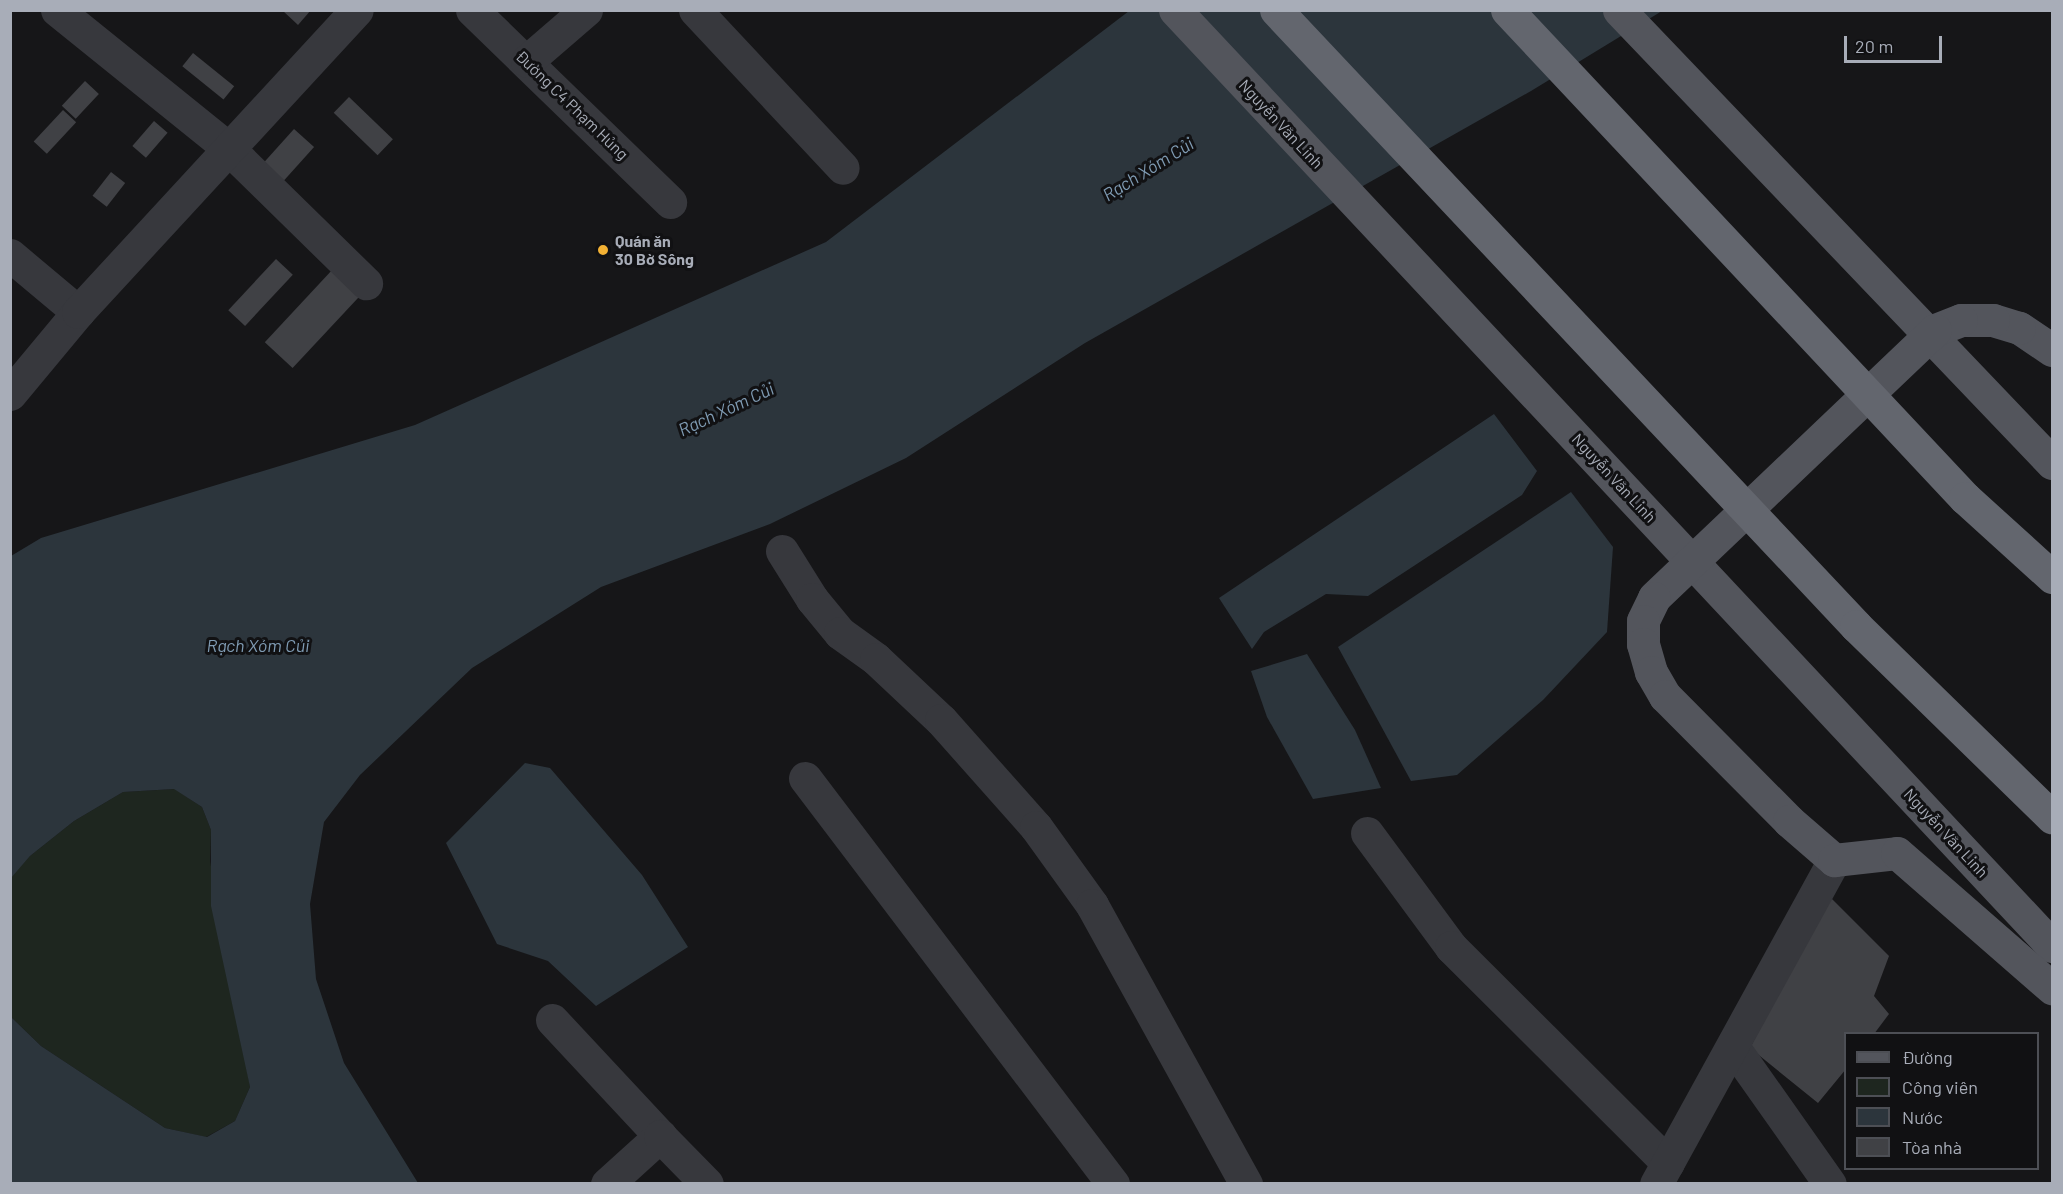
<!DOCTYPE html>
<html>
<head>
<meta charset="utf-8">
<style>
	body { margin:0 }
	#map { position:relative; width:2063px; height:1194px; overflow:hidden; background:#161618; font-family:Barlow,sans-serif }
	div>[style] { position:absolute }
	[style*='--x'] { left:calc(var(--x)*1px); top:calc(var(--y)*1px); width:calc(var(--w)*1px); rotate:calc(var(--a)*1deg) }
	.green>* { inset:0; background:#1e261f }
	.water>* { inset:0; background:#2c353c }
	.building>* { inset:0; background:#404145; transform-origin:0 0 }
	.minor>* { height:33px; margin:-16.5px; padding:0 16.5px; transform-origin:16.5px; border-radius:16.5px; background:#37383d }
	.major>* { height:33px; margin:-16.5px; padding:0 16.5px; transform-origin:16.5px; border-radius:16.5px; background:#53555c }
	.highway>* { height:33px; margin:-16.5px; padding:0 16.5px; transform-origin:16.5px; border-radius:16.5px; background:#63666e }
	.dots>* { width:16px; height:16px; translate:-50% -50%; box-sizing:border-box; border:3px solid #111113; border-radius:50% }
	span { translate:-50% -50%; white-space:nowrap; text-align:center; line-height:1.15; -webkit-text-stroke:6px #111113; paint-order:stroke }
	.street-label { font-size:16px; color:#a8adb8 }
	.poi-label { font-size:16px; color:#a8adb8; font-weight:700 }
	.left { translate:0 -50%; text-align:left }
	.water-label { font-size:18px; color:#7f9bb3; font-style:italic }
	.frame { position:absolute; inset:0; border:12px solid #a8adb8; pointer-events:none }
	.legend { position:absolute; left:1844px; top:1032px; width:195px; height:138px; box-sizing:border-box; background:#111113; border:2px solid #4d4f55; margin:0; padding:8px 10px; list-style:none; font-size:18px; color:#a8adb8 }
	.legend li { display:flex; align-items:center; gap:12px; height:30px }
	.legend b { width:30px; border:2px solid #4d4f55 }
	.scale { position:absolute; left:1844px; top:36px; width:98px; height:27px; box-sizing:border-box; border:3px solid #a8adb8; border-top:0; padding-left:8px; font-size:18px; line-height:21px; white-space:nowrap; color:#a8adb8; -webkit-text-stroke:4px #111113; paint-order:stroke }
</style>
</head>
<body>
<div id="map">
	<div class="green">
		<div style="clip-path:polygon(175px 789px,202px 807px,211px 830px,210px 861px,250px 1087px,235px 1121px,206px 1137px,165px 1128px,41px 1046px,10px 1016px,10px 878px,30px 856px,74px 821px,123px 792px)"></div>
	</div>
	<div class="water">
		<div style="clip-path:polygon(1129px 11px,1662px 11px,1531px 91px,1085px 343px,906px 458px,770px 524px,601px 587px,472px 668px,360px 775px,324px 822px,310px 904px,316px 979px,344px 1063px,418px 1183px,11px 1183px,10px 1016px,41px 1046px,165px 1128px,207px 1137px,235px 1121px,250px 1087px,211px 906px,211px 830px,202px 807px,174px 789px,123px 792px,74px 821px,30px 856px,11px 878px,11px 556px,41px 538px,415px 425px,826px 242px)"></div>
		<div style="clip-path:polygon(1494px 414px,1537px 471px,1522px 495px,1368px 596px,1326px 594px,1264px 632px,1252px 649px,1219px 598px)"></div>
		<div style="clip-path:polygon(1571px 492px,1613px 547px,1607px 632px,1543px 700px,1457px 775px,1411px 781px,1338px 647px)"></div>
		<div style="clip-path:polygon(1307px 654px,1355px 730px,1381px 788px,1313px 799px,1267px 717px,1251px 671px)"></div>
		<div style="clip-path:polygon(525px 763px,550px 768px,642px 875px,688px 947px,596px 1006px,548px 961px,497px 944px,446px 843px)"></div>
	</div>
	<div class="building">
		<div style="clip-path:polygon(282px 10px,311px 10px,298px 25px)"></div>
		<div style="left:193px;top:53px;width:53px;height:17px;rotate:39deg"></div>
		<div style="left:85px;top:81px;width:19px;height:34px;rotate:43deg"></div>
		<div style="left:349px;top:97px;width:61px;height:22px;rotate:44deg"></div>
		<div style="left:63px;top:110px;width:18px;height:43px;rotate:43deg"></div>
		<div style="left:154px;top:121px;width:18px;height:33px;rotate:41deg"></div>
		<div style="left:294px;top:129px;width:27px;height:45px;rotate:42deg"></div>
		<div style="left:111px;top:172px;width:18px;height:30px;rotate:38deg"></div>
		<div style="left:276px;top:259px;width:23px;height:70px;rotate:43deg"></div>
		<div style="left:333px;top:269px;width:38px;height:100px;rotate:43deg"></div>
		<div style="clip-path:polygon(1829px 896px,1889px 956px,1874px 996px,1889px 1014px,1874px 1034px,1846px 1034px,1846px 1069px,1818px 1103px,1750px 1048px)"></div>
	</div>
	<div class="minor">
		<div style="--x:57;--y:10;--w:221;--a:38.9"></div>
		<div style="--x:229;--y:149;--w:192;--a:44.4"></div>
		<div style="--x:472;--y:10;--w:276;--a:44.1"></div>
		<div style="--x:695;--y:10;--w:216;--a:46.9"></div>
		<div style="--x:527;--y:61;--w:78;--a:-40.8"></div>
		<div style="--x:10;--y:255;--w:89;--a:40"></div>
		<div style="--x:10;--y:394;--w:107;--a:-50.3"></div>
		<div style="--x:78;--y:312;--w:411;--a:-47.3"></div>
		<div style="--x:782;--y:551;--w:57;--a:58"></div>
		<div style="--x:812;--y:599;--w:44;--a:50.5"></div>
		<div style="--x:840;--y:633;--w:44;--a:35.8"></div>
		<div style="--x:876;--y:659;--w:89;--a:43.2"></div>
		<div style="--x:941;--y:720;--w:143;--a:48.4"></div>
		<div style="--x:1036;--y:827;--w:96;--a:54.3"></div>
		<div style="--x:1092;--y:905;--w:319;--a:61.1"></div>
		<div style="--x:805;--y:778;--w:510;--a:52.82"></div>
		<div style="--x:1367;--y:833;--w:142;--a:53.6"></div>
		<div style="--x:1451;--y:947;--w:306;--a:44.9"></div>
		<div style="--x:552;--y:1020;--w:158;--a:47"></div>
		<div style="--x:1734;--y:1048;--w:166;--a:54.8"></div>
		<div style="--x:607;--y:1184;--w:72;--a:-42.2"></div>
		<div style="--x:660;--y:1136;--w:67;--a:45.6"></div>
		<div style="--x:1656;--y:1184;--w:370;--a:-61.2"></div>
	</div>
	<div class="major">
		<div style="--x:1175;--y:10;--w:1283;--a:46.86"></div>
		<div style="--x:1619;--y:10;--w:627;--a:46.29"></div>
		<div style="--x:2052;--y:350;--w:40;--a:-146"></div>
		<div style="--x:2019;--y:328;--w:27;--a:-163"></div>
		<div style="--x:1993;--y:320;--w:32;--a:180"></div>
		<div style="--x:1961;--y:320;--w:28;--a:159"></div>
		<div style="--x:1935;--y:330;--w:388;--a:136.4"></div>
		<div style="--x:1654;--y:598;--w:25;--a:116"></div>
		<div style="--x:1643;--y:621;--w:23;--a:90"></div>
		<div style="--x:1643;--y:644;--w:29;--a:74"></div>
		<div style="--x:1651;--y:672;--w:28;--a:60"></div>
		<div style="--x:1665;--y:696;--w:176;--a:45.2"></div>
		<div style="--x:1789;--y:821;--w:60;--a:40.9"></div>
		<div style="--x:1834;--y:860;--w:63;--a:-6.3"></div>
		<div style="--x:1897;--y:853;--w:206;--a:41.1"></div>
	</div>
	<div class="highway">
		<div style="--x:1276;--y:10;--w:846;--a:46.72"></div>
		<div style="--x:1856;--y:626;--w:274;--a:44.3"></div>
		<div style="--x:1507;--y:10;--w:669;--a:46.82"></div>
		<div style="--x:1965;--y:498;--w:118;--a:42.2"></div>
	</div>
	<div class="dots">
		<div style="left:603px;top:250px;background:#f2b134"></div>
	</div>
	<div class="street-label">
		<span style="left:572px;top:105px;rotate:44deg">Đường C4 Phạm Hủng</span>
		<span style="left:1281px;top:124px;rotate:47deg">Nguyễn Văn Linh</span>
		<span style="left:1614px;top:478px;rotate:47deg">Nguyễn Văn Linh</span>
		<span style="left:1946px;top:833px;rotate:47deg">Nguyễn Văn Linh</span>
	</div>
	<div class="poi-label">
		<span class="left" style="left:615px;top:250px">Quán ăn<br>30 Bờ Sông</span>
	</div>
	<div class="water-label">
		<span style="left:1148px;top:169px;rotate:-32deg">Rạch Xóm Củi</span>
		<span style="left:726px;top:409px;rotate:-25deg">Rạch Xóm Củi</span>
		<span style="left:258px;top:645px">Rạch Xóm Củi</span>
	</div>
	<div class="frame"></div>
	<ul class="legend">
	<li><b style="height:8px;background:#53555c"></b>Đường</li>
	<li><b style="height:16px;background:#1e261f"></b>Công viên</li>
	<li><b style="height:16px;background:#2c353c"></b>Nước</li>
	<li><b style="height:16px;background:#404145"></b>Tòa nhà</li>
	</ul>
	<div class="scale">20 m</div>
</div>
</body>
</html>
